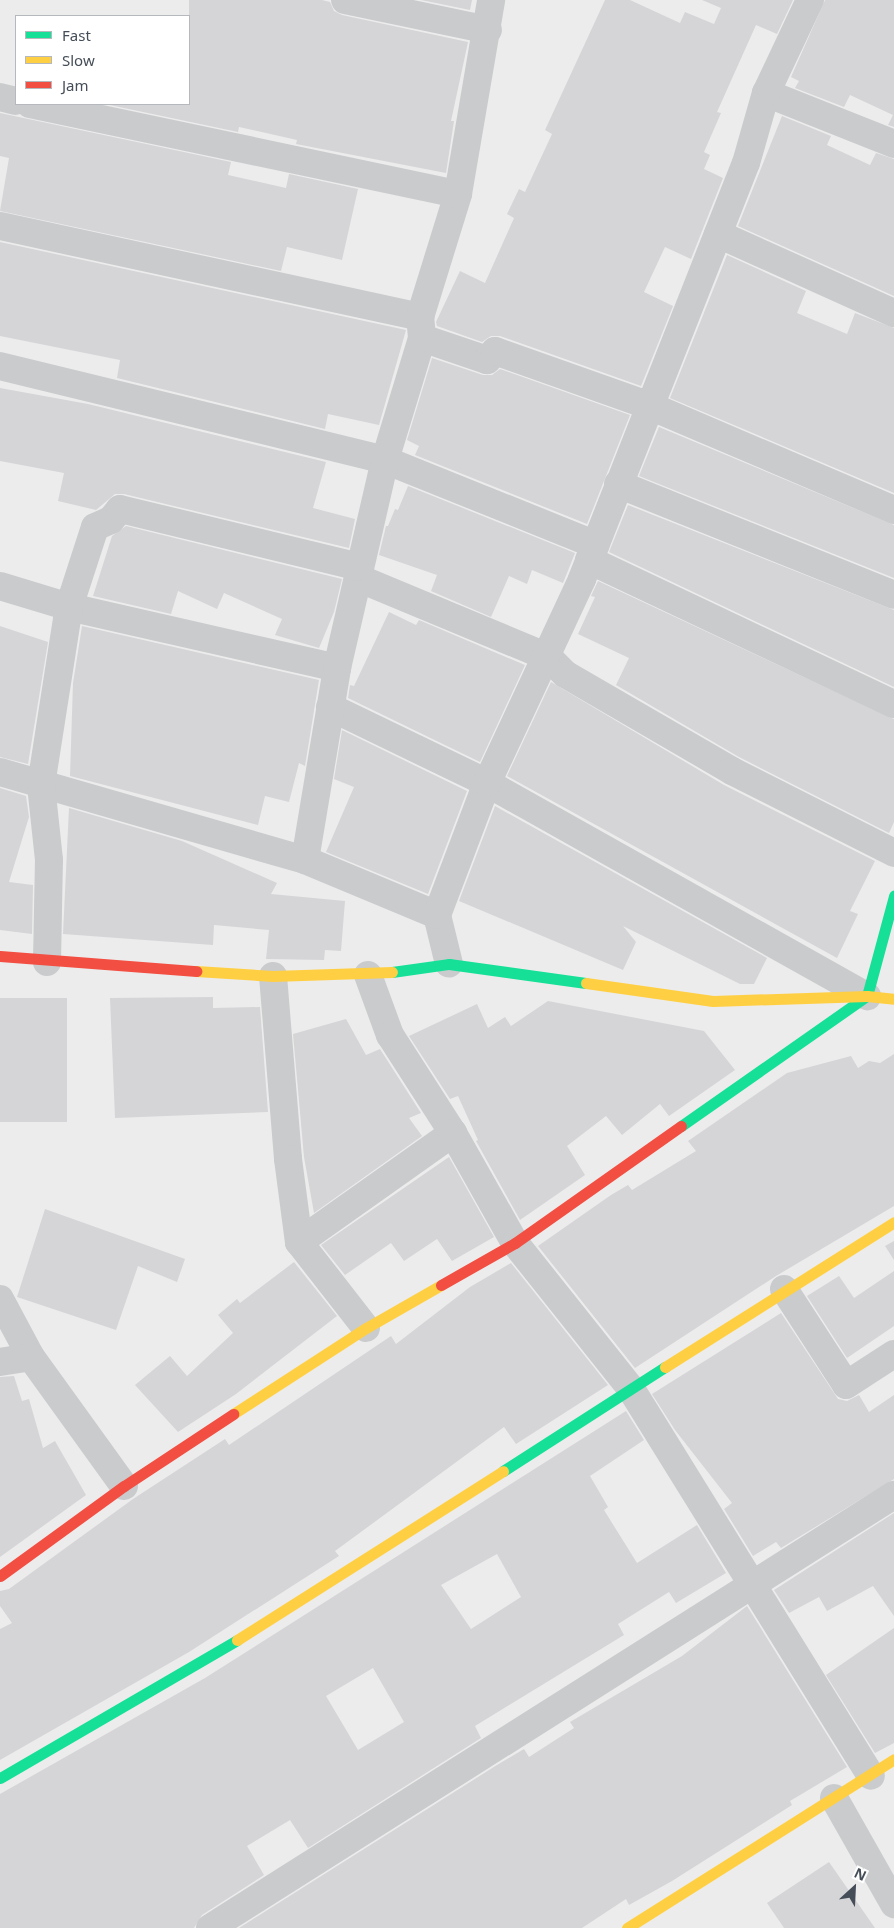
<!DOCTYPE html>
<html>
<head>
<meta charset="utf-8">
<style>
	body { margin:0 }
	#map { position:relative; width:894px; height:1928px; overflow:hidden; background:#edecec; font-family:"Noto Sans",sans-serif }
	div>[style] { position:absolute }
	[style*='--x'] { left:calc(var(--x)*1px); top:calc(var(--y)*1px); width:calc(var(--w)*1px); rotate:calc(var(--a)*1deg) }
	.building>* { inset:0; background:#d5d4d7; transform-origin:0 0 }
	.street>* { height:28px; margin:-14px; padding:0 14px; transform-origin:14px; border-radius:14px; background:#c9cbcd }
	.fast>* { height:11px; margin:-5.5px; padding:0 5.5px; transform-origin:5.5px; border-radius:5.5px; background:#16e098 }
	.slow>* { height:11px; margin:-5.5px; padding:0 5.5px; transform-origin:5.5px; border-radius:5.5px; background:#ffcf43 }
	.jam>* { height:11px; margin:-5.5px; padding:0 5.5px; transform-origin:5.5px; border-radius:5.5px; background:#f24e42 }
	span { translate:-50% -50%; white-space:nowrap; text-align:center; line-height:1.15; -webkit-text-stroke:5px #fff; paint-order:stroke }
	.legend { position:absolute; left:15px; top:15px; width:175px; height:90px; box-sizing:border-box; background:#fff; border:1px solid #b5b8bc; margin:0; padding:6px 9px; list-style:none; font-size:15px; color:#454e58 }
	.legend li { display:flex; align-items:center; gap:10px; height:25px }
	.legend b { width:25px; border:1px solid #b5b8bc }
	.north { position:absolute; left:829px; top:1863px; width:50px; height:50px; -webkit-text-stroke:4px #fff; paint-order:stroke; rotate:25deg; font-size:14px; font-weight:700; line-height:20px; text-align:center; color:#454e58 }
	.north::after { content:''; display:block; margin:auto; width:18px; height:22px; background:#454e58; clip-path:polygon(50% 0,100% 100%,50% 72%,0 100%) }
</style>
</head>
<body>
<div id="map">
	<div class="building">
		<div style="clip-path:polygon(189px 0,322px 0,330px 2px,334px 11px,342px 15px,468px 42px,451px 121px,454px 121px,446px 173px,296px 144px,297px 140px,239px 127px,238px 132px,105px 104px,189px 104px)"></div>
		<div style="clip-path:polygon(421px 0,472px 0,470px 10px)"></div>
		<div style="clip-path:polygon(605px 0,630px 0,680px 23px,685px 12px,714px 24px,721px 8px,702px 0,793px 0,777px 34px,756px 25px,717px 112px,721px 113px,704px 152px,710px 155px,704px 169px,723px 178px,691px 259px,665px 247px,644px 292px,673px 306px,641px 386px,500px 336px,491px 336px,482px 342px,437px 326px,436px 322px,460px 271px,485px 283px,514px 218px,507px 214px,519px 189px,525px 192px,552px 134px,545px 130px)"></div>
		<div style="clip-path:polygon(825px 0,894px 0,894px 127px,888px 125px,893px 115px,850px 95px,844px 107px,795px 88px,799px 81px,791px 77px)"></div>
		<div style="clip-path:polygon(0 113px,231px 162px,228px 175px,286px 188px,289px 174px,358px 189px,342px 260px,287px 247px,281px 271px,0 211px,9px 158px,0 156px)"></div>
		<div style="clip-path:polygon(782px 116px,831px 136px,827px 145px,870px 165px,876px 153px,894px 159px,894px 296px,738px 226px)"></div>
		<div style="clip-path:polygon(0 242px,406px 330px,379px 425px,328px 414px,325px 429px,117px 378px,120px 360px,0 336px)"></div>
		<div style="clip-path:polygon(727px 255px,806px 291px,797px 313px,847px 334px,855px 313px,894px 328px,894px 493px,670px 398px)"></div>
		<div style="clip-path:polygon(432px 358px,483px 375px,492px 375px,500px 369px,630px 415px,587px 524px,415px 455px,419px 446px,407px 440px)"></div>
		<div style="clip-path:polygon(0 388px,88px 404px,326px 462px,313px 508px,355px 519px,349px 548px,124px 494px,115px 494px,96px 510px,58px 501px,64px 473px,0 461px)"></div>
		<div style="clip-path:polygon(659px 427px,894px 525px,894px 578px,639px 476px)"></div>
		<div style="clip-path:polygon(408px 486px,575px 553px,563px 583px,532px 570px,527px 584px,509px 576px,491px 617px,431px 591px,437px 575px,379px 555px,386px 526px,388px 526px,395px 509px,398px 510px)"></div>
		<div style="clip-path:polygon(628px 505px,894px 610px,894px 687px,609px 552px)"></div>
		<div style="clip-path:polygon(126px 526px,342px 579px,334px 612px,319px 648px,275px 635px,282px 619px,224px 593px,217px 609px,178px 591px,171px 614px,93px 596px,112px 536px)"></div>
		<div style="clip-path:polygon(598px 581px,894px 719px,894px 822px,889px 833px,739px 757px,616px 685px,629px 658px,578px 634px,595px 597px,591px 596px)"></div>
		<div style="clip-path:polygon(389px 612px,416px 625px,419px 620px,525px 665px,480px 762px,348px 698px,350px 685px,354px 686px)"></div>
		<div style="clip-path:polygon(0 626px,48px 642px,28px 764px,0 757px)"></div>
		<div style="clip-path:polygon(82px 626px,319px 680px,305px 766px,299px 763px,289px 802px,265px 796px,258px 825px,70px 776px,73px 683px)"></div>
		<div style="clip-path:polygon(551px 682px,724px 785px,875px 861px,850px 911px,858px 914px,837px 958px,507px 776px)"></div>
		<div style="clip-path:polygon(342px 730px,467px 791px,428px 894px,326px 852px,354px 787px,334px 779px)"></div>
		<div style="clip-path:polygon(0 788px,26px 796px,29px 817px,9px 882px,33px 885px,32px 934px,0 930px)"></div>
		<div style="clip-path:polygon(495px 806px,767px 958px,754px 984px,740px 984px,623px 926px,636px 942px,623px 970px,459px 901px)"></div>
		<div style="clip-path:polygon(69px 808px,182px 841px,277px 883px,271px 894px,345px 901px,341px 951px,325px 950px,324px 960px,266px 959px,269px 930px,214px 925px,213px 945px,63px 934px)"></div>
		<div style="clip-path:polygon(213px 997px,213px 1008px,260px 1007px,268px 1112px,115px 1118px,110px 998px)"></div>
		<div style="left:0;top:998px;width:67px;height:124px"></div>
		<div style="clip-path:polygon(548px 1001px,704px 1031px,735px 1070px,669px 1116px,660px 1104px,622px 1135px,606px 1116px,567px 1146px,585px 1175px,520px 1220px,476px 1141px,478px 1140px,458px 1096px,450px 1099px,409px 1036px,477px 1004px,488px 1028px,505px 1017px,511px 1026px)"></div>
		<div style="clip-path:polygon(346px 1019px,366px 1055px,380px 1049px,421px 1113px,409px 1118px,422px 1136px,314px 1213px,304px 1157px,293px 1034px)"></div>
		<div style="clip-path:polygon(894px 1054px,894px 1206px,776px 1276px,635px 1368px,538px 1246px,611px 1195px,628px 1185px,632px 1190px,696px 1151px,688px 1141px,787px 1073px,851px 1056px,858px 1068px,869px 1061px,880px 1063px)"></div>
		<div style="clip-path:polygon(449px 1157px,494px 1237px,452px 1261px,437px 1239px,404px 1261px,391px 1243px,345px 1275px,321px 1245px)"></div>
		<div style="clip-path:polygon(45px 1209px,185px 1259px,177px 1282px,138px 1266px,116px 1330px,17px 1297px)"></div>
		<div style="clip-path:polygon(894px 1241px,894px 1260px,885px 1246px)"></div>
		<div style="clip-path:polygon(294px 1262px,337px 1316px,236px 1394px,178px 1432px,135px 1385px,170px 1356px,187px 1376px,233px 1333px,218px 1315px,237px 1299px,240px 1303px)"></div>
		<div style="clip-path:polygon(511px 1263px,608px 1385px,516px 1444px,504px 1427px,335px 1551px,339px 1556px,189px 1652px,0 1760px,0 1629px,12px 1623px,0 1606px,0 1591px,9px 1589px,133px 1499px,225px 1439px,229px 1445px,391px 1336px,396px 1344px,470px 1287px)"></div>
		<div style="clip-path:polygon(894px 1271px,894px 1326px,847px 1358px,807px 1296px,839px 1276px,854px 1298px)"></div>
		<div style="clip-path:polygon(781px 1313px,838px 1399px,847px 1401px,859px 1395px,869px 1412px,894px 1395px,894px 1479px,781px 1548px,776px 1542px,753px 1556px,724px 1509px,732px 1503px,675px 1430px,652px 1394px)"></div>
		<div style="clip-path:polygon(14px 1376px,22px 1401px,29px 1399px,43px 1448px,55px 1441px,86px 1495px,0 1557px,0 1377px)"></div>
		<div style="clip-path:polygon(evenodd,626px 1411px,644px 1440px,590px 1476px,608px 1507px,604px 1510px,637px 1563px,697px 1525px,726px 1573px,676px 1603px,669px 1592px,618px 1624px,624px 1635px,475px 1726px,481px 1738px,308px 1848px,290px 1820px,247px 1846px,264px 1875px,202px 1915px,194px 1928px,0 1928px,0 1794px,205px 1678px,626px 1411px,497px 1554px,521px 1597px,471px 1629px,441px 1585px,497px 1554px,626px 1411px,373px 1668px,404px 1722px,358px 1750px,326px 1696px,373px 1668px)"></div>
		<div style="clip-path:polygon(894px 1513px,894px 1616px,873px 1586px,827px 1611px,819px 1597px,789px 1613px,774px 1590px)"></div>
		<div style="clip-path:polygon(747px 1606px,847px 1767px,790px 1801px,792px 1805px,672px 1881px,629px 1905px,626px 1899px,582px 1928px,239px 1928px,497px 1765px,524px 1749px,529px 1757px,574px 1728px,570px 1722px,682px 1656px)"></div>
		<div style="clip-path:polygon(894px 1628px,894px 1743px,875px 1753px,826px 1675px)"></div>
		<div style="clip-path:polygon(829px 1862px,875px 1928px,784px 1928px,767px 1903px)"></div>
	</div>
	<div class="street">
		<div style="--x:345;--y:0;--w:146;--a:11.8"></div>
		<div style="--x:766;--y:93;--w:138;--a:21.7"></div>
		<div style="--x:0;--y:97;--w:16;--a:14"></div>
		<div style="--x:30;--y:104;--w:437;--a:11.9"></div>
		<div style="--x:0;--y:226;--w:430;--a:12.2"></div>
		<div style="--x:718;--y:234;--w:193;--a:24.2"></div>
		<div style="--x:422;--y:338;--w:69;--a:18.7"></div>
		<div style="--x:487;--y:360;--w:12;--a:-48"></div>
		<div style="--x:495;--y:351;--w:164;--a:19.5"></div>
		<div style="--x:650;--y:406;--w:265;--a:23.1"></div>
		<div style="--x:0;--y:366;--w:396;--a:13.7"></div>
		<div style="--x:385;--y:460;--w:227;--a:21.9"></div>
		<div style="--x:618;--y:484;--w:297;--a:21.9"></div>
		<div style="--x:589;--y:560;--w:337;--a:25.3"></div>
		<div style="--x:358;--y:578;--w:206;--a:22.6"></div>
		<div style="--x:548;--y:657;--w:24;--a:45"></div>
		<div style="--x:565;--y:674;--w:193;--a:30.1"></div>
		<div style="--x:732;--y:771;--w:182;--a:26.8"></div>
		<div style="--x:0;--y:586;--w:72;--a:16.9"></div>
		<div style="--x:69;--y:607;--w:275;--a:12.8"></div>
		<div style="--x:330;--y:707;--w:174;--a:25.8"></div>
		<div style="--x:487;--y:783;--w:436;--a:29.3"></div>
		<div style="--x:0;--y:772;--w:317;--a:16.1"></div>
		<div style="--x:305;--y:860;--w:143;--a:22.6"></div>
		<div style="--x:437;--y:915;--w:50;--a:76.2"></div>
		<div style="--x:305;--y:860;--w:195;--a:-80.5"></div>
		<div style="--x:337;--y:668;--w:213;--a:-77"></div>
		<div style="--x:385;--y:460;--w:127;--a:-73.1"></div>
		<div style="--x:422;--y:338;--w:21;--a:-95"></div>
		<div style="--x:420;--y:317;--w:129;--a:-72.8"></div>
		<div style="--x:458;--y:194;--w:197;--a:-80.3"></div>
		<div style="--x:437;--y:915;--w:141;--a:-69.3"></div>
		<div style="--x:487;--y:783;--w:225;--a:-65"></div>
		<div style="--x:582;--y:579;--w:447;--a:-68.5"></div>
		<div style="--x:746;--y:163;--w:73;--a:-74.1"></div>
		<div style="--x:766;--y:93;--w:103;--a:-64.7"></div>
		<div style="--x:47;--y:962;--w:102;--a:-88.9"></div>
		<div style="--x:49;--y:860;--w:75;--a:-96.1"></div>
		<div style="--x:41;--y:785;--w:180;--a:-81.1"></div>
		<div style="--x:69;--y:607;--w:84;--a:-72"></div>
		<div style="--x:95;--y:527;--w:17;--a:-24"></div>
		<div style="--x:111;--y:520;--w:14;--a:-51"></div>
		<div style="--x:120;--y:509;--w:246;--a:13.6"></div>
		<div style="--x:368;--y:975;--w:64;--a:69.9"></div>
		<div style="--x:390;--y:1035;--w:117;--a:57.3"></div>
		<div style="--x:453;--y:1133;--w:126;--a:60.6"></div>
		<div style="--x:515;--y:1243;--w:186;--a:51.5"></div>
		<div style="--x:631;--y:1389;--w:455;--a:58.2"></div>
		<div style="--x:273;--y:976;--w:184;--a:85.3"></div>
		<div style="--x:288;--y:1159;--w:84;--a:82.5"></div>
		<div style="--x:299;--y:1242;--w:109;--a:52.1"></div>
		<div style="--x:299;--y:1242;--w:189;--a:-35.3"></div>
		<div style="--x:784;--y:1289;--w:114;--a:57.1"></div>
		<div style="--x:846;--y:1385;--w:57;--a:-32.9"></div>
		<div style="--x:0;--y:1299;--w:66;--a:61.9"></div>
		<div style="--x:31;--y:1357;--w:159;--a:54.2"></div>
		<div style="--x:0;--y:1362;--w:31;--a:-9"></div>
		<div style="--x:834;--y:1798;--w:122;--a:60.5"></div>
		<div style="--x:210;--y:1928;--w:810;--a:-32.34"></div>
	</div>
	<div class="fast">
		<div style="--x:392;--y:972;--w:58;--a:-8"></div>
		<div style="--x:449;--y:964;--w:138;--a:7.9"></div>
		<div style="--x:681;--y:1126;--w:227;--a:-35"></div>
		<div style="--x:867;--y:996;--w:104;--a:-74.9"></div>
		<div style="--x:503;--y:1471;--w:193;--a:-32.7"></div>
		<div style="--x:0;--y:1778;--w:274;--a:-30.2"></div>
	</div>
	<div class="slow">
		<div style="--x:196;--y:971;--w:77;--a:3.7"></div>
		<div style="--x:273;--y:976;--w:119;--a:-1.9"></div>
		<div style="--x:586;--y:983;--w:128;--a:8.1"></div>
		<div style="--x:713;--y:1001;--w:154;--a:-1.9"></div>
		<div style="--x:867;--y:996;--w:27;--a:6"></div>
		<div style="--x:665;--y:1367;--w:271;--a:-32.3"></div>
		<div style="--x:233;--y:1414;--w:158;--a:-32.9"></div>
		<div style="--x:366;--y:1328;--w:86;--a:-29.8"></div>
		<div style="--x:237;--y:1640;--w:315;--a:-32.4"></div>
		<div style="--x:627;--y:1928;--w:316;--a:-32.3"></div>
	</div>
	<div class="jam">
		<div style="--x:0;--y:956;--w:197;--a:4.4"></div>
		<div style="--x:441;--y:1285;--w:85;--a:-29.6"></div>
		<div style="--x:515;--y:1243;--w:203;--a:-35.2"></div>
		<div style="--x:0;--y:1576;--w:153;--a:-36"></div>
		<div style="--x:124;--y:1486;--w:131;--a:-33.4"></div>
	</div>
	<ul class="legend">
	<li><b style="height:6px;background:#16e098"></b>Fast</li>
	<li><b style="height:6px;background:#ffcf43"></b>Slow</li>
	<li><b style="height:6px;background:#f24e42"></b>Jam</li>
	</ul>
	<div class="north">N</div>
</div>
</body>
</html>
